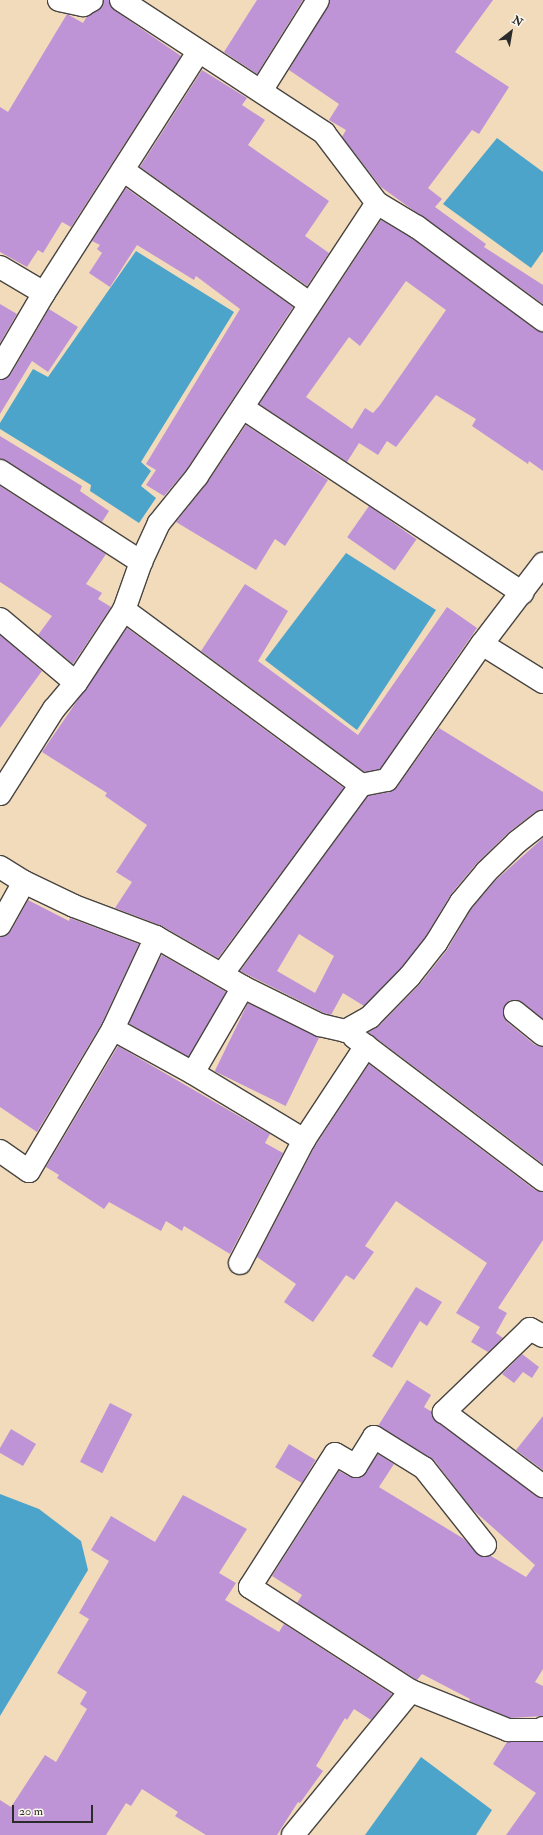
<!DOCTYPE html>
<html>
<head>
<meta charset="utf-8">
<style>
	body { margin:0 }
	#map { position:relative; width:543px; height:1835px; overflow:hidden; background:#f1dbbb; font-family:"IM FELL Double Pica",serif }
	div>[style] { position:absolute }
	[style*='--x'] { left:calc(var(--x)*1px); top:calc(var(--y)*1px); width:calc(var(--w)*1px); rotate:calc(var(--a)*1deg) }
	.water>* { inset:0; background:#4da4ca }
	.building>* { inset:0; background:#bf94d6; transform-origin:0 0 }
	.roads { filter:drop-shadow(1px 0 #494541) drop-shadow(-1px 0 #494541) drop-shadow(0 1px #494541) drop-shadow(0 -1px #494541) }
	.minor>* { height:22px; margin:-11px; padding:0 11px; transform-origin:11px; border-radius:11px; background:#fff }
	span { translate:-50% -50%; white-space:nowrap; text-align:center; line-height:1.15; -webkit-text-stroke:3px #fbf7ec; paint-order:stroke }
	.north { position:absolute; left:491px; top:12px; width:40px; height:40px; -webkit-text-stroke:3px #fbf7ec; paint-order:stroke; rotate:31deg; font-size:11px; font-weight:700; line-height:16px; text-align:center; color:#2b2b2b }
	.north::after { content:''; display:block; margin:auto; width:14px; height:18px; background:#2b2b2b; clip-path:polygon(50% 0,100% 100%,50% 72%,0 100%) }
	.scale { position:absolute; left:12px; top:1805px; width:81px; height:18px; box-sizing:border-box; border:2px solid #2b2b2b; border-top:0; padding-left:5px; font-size:12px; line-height:14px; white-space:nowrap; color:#2b2b2b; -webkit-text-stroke:3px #fbf7ec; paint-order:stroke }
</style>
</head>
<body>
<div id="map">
	<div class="water">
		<div style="clip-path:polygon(497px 138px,543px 172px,543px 251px,531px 268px,443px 204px)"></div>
		<div style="clip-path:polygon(136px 251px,234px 312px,141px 462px,151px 471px,141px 486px,156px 498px,139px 523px,90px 491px,91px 485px,0 429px,0 423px,33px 369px,48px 377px)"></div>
		<div style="clip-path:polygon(346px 553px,436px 610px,357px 730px,265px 660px)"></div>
		<div style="clip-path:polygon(0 1494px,39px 1509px,81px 1541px,88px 1570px,0 1716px)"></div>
		<div style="clip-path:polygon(421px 1757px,492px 1810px,476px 1835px,365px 1835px)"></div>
	</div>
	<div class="building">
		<div style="clip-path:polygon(104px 0,109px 0,114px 10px,181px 56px,71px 227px,62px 222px,43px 253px,38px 250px,27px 267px,0 252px,0 107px,8px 112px,67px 14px,83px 23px,87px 16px,102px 7px)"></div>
		<div style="clip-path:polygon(257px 0,303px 0,257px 74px,224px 52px)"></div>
		<div style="clip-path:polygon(330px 0,493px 0,455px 52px,509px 87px,479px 134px,472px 130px,428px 188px,442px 199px,435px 207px,486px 244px,484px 247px,543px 285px,543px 304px,381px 187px,342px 137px,346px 130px,329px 120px,339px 104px,289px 70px)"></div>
		<div style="clip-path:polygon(202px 70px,247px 98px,242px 105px,265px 120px,248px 145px,329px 201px,305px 236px,329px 253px,307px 286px,140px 167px)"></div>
		<div style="clip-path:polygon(126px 188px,293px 307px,187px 469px,164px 496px,146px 485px,156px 470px,146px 464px,240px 309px,196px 276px,194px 280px,137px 245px,110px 287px,89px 273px,102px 253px,97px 249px,100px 245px,92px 241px)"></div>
		<div style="clip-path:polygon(evenodd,381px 220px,410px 237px,536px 330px,543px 332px,543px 471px,529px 461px,528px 464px,472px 426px,476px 419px,436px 395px,396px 447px,387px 441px,378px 455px,359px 443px,347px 462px,259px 404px,381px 220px,406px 281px,446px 310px,380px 405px,373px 413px,365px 408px,352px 429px,306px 397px,349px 337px,360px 346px,406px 281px)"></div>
		<div style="clip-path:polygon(0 304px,17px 314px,0 343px)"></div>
		<div style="clip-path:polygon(49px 309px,78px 327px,48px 372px,32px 361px,0 414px,0 380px,11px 374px)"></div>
		<div style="clip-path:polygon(246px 425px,328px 480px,285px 546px,275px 539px,256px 570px,176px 522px,207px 483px)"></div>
		<div style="clip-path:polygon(0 436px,82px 486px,80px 491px,109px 511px,102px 522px,0 459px)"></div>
		<div style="clip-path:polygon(0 486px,106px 554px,86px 584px,102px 593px,98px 599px,111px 607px,73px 664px,38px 635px,52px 616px,0 582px)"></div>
		<div style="left:369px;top:506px;width:58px;height:38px;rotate:35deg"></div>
		<div style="clip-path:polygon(245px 584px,288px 611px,258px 661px,358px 735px,447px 607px,477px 628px,380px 769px,364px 772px,201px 651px)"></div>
		<div style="clip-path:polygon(127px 628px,344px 788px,218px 958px,162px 926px,115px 908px,132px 882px,116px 872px,147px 825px,105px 796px,107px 793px,42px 752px)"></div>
		<div style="clip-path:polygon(0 635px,42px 671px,0 728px)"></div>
		<div style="clip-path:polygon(evenodd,439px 728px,543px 792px,543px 810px,535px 812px,509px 832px,476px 864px,451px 894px,426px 936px,401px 968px,364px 1006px,343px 993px,331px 1015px,324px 1013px,240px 971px,368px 796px,389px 792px,397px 787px,439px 728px,299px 934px,334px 956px,315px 993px,277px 971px,299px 934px)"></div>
		<div style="clip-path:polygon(543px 838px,543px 1019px,517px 1000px,510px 1000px,503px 1010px,507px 1022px,535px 1045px,543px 1047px,543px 1164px,368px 1032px,379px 1026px,420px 984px,447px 950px,471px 909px,495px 881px)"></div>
		<div style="clip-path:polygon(28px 900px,69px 921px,70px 918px,139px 944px,102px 1023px,37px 1132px,0 1107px,0 937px,11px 931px)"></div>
		<div style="left:162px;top:955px;width:74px;height:76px;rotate:30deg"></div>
		<div style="left:248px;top:1003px;width:79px;height:76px;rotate:26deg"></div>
		<div style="clip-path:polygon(118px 1046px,270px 1134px,265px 1143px,283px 1153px,230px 1254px,184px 1226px,182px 1231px,166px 1221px,161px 1231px,109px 1202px,104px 1209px,57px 1178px,59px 1175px,46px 1167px)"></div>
		<div style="clip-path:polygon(369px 1064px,535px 1190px,543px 1192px,543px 1240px,498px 1308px,507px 1313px,496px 1333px,503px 1338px,488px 1352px,471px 1342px,480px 1327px,456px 1313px,487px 1263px,396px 1201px,365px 1246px,374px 1252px,354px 1280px,346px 1275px,313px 1322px,284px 1302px,296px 1284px,257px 1257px,315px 1146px)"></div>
		<div style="clip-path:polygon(416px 1287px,442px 1302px,427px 1326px,420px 1321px,392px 1368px,372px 1356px)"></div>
		<div style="clip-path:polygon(522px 1354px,539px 1367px,532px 1378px,523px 1372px,514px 1383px,502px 1374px)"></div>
		<div style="clip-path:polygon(407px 1380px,431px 1395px,424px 1407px,432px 1412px,437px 1422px,536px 1496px,543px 1498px,543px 1669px,535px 1682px,543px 1686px,543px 1716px,510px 1718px,469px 1701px,470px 1699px,422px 1674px,417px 1680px,297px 1603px,302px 1595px,272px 1576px,339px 1471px,350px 1477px,362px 1477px,378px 1454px,394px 1464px,379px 1487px,464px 1539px,480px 1556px,491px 1556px,526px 1577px,535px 1565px,472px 1509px,434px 1460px,378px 1426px)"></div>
		<div style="left:110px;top:1403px;width:25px;height:66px;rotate:27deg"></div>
		<div style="clip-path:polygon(543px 1416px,543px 1470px,516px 1450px)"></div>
		<div style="clip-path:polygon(11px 1429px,36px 1444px,23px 1466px,0 1453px,0 1448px)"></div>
		<div style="left:289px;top:1444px;width:31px;height:27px;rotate:31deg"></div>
		<div style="clip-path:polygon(183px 1495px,247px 1529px,219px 1573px,236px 1583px,225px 1600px,279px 1632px,284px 1624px,392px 1694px,371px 1720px,354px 1709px,347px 1720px,345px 1718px,316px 1766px,323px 1771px,300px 1803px,298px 1802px,277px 1835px,206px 1835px,175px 1816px,178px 1812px,142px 1789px,131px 1806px,126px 1803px,106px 1835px,0 1835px,0 1800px,11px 1807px,45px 1755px,56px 1762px,87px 1709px,80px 1704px,87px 1692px,57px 1673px,89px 1619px,79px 1613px,109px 1561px,91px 1550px,111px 1516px,155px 1542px)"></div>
		<div style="clip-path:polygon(507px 1742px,543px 1742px,543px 1835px,506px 1835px,536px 1793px,493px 1764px)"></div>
	</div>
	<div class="roads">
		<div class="minor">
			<div style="--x:59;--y:0;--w:25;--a:12"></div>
			<div style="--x:83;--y:5;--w:10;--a:-29"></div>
			<div style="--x:121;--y:0;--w:243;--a:33.2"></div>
			<div style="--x:324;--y:133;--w:88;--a:52.9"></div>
			<div style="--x:377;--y:203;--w:47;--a:31"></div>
			<div style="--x:417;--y:227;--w:157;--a:36.4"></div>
			<div style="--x:261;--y:91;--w:107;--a:-57.9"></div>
			<div style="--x:123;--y:170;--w:230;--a:35.6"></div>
			<div style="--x:0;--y:267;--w:51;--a:30.6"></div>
			<div style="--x:44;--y:293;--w:87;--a:120.4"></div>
			<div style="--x:44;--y:293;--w:287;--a:-57.4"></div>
			<div style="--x:243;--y:408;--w:335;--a:33.5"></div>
			<div style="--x:0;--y:471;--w:168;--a:32.8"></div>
			<div style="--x:124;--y:610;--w:295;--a:36.4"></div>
			<div style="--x:361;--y:785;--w:235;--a:126.3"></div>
			<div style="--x:0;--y:619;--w:99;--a:40.1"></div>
			<div style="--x:482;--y:644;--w:101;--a:-52.7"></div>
			<div style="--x:361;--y:785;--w:26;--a:-11"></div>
			<div style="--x:387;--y:780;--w:166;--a:-55.1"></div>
			<div style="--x:482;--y:644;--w:72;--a:31.9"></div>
			<div style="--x:0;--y:794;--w:101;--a:-57.6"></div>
			<div style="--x:54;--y:709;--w:34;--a:-50"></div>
			<div style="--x:76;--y:683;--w:87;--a:-56.7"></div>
			<div style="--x:124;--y:610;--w:51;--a:-70.5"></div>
			<div style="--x:141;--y:562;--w:43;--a:-65.2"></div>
			<div style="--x:159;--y:523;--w:60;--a:-51"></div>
			<div style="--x:197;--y:476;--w:327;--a:-56.6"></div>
			<div style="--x:0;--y:867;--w:28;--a:32"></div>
			<div style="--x:24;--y:882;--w:55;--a:25.6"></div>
			<div style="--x:74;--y:906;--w:88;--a:20.7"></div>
			<div style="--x:156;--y:937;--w:100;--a:29.9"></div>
			<div style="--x:243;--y:987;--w:86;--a:26.3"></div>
			<div style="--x:320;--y:1025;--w:26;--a:13"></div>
			<div style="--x:345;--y:1031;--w:29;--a:-29"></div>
			<div style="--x:370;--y:1017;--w:57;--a:-45.7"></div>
			<div style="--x:410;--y:976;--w:42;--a:-51.8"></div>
			<div style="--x:436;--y:943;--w:48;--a:-58.6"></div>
			<div style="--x:461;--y:902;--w:39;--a:-50"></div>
			<div style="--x:486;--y:872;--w:43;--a:-44.1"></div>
			<div style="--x:517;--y:842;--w:33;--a:-38"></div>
			<div style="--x:0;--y:925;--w:49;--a:-60.8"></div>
			<div style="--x:156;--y:937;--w:102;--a:115.1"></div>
			<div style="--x:113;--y:1029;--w:91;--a:28.8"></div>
			<div style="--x:243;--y:987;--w:99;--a:120.2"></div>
			<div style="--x:193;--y:1073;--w:130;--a:31.1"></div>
			<div style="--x:304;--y:1140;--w:113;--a:-56.6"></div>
			<div style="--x:515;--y:1012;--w:36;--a:39"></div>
			<div style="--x:354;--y:1037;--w:237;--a:37.1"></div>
			<div style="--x:0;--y:1151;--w:35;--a:35"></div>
			<div style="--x:29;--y:1171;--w:165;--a:-59.4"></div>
			<div style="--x:240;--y:1263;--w:139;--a:-62.5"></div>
			<div style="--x:543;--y:1336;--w:15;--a:-152"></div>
			<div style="--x:530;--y:1329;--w:120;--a:136"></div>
			<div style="--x:444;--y:1412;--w:124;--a:36.8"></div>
			<div style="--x:485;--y:1545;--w:98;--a:-128.4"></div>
			<div style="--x:424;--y:1468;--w:59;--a:-148.2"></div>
			<div style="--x:374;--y:1437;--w:34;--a:122"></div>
			<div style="--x:356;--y:1466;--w:24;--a:-150"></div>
			<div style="--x:335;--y:1454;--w:158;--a:122.6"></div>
			<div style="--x:250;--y:1587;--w:192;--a:32.9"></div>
			<div style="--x:411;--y:1691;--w:105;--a:21.9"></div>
			<div style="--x:508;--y:1730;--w:33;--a:0"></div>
			<div style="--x:541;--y:1730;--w:3;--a:-45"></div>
			<div style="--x:293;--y:1835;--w:186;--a:-50.7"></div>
		</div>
	</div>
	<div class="north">N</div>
	<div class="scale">20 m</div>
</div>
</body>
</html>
